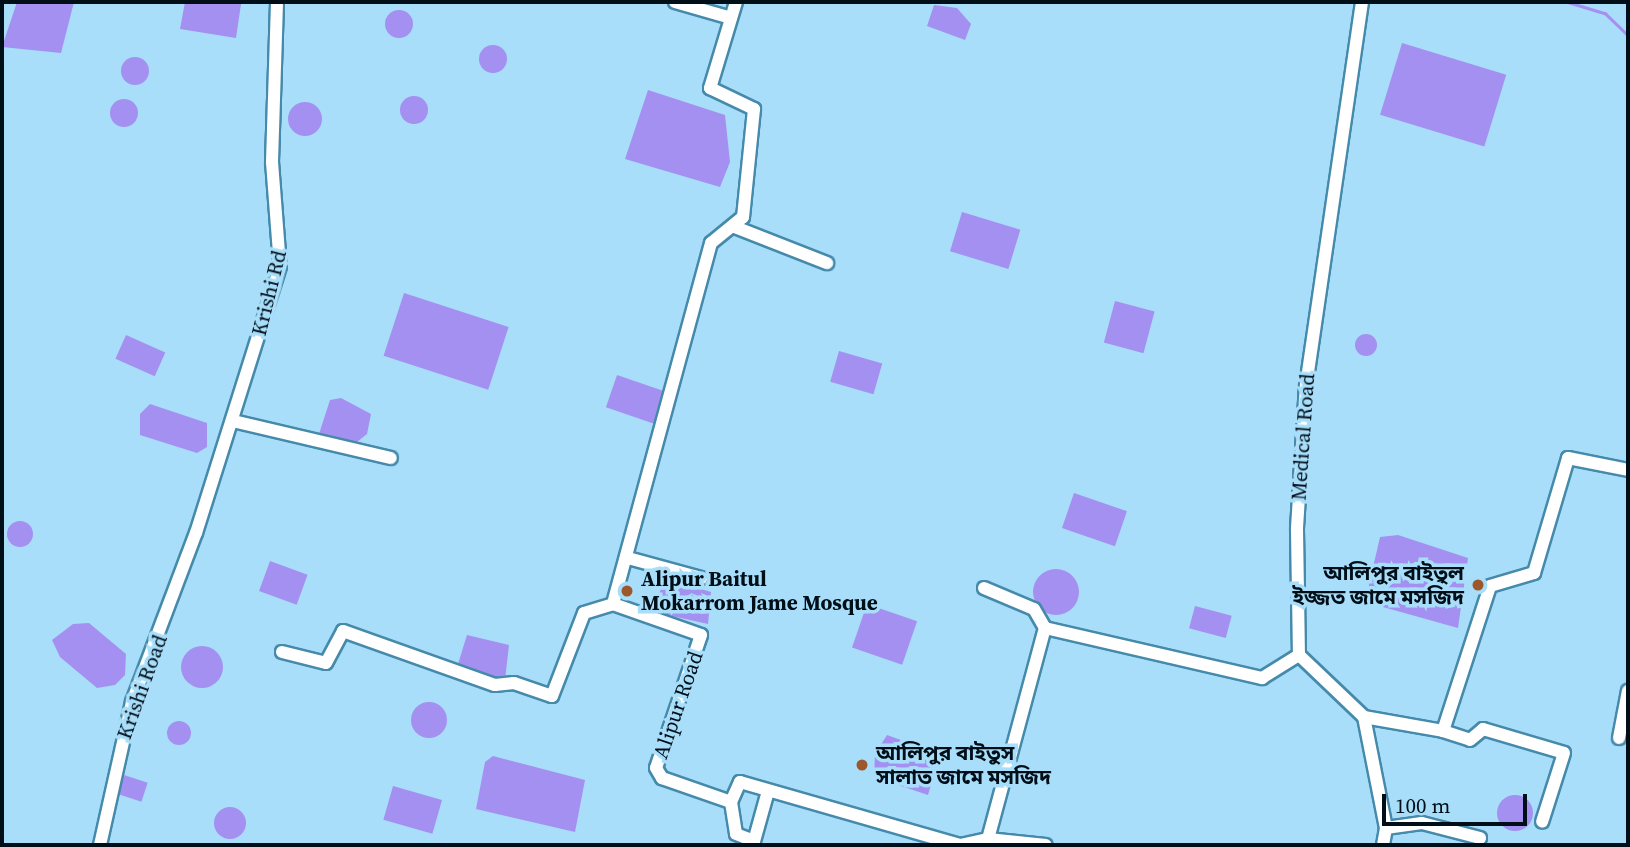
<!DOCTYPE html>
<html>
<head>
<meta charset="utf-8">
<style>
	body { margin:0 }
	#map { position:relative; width:1630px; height:847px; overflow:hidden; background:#a8defa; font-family:"Source Serif 4","Noto Sans Bengali",serif }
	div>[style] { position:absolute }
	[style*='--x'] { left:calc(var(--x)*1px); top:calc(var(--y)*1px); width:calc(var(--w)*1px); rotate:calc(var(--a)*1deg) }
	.water>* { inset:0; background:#a490f1; transform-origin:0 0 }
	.round { border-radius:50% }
	.stream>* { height:2.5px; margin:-1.25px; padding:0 1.25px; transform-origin:1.25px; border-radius:1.25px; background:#a490f1 }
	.roads { filter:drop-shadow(2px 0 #468aab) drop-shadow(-2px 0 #468aab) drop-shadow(0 2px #468aab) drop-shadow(0 -2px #468aab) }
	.minor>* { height:12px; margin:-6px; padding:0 6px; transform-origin:6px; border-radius:6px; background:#fff }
	.dots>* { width:19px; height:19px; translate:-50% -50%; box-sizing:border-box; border:4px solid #a8defa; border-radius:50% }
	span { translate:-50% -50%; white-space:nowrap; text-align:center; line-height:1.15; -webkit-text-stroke:7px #a8defa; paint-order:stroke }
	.street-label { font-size:21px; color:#000e18 }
	.poi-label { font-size:21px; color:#000e18; font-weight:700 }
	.right { translate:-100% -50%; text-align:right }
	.left { translate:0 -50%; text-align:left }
	.frame { position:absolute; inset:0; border:4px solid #000e18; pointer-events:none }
	.scale { position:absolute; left:1382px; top:794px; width:145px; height:32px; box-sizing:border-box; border:4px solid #000e18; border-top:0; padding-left:9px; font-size:21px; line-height:24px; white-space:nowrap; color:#000e18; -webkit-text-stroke:5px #a8defa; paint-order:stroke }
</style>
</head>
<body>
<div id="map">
	<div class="water">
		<div style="clip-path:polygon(17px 2px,74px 2px,61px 53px,2px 47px)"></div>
		<div style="clip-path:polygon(185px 2px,241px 4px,236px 38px,180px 29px)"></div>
		<div style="clip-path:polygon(934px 5px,957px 8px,971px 24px,965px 40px,927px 26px)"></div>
		<div class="round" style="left:385px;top:10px;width:28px;height:28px"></div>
		<div style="left:1402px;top:43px;width:109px;height:75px;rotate:17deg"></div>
		<div class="round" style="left:479px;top:45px;width:28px;height:28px"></div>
		<div class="round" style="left:121px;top:57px;width:28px;height:28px"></div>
		<div style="clip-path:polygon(648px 90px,725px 115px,730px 162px,720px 187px,625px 159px)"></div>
		<div class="round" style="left:400px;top:96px;width:28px;height:28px"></div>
		<div class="round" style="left:110px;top:99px;width:28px;height:28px"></div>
		<div class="round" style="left:288px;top:102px;width:34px;height:34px"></div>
		<div style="left:962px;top:212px;width:61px;height:41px;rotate:17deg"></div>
		<div style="left:404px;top:293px;width:110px;height:66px;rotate:18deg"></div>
		<div style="left:1115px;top:301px;width:41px;height:43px;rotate:15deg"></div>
		<div class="round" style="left:1355px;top:334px;width:22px;height:22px"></div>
		<div style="left:126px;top:335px;width:43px;height:26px;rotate:24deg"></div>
		<div style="left:839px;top:351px;width:45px;height:32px;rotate:16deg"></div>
		<div style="left:617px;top:375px;width:54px;height:34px;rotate:19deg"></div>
		<div style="clip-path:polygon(341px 398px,371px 414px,367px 434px,352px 446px,319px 434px,330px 400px)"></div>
		<div style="clip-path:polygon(150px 404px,207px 423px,207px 447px,197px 453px,140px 435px,140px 414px)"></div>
		<div style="left:1074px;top:493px;width:56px;height:37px;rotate:19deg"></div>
		<div class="round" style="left:7px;top:521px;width:26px;height:26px"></div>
		<div style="clip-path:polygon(1398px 535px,1468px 558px,1458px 628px,1365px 602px,1380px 537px)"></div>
		<div style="left:270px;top:561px;width:40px;height:32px;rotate:20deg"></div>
		<div class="round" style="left:1033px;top:569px;width:46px;height:46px"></div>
		<div style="clip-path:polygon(664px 578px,711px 592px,708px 624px,654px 612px)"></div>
		<div style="left:867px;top:604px;width:53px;height:46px;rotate:19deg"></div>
		<div style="left:1195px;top:606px;width:38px;height:23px;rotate:15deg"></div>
		<div style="clip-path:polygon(89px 623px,126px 654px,125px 675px,115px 685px,97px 688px,60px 657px,52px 640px,73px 624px)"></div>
		<div style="clip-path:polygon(467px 635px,509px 645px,505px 680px,458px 664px)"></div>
		<div class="round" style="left:181px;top:646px;width:42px;height:42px"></div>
		<div class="round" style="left:411px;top:702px;width:36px;height:36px"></div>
		<div class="round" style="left:167px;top:721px;width:24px;height:24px"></div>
		<div style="clip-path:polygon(887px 735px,940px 754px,928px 795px,874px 777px,875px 754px)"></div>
		<div style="clip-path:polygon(493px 756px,585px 780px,575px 832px,476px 809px,485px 762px)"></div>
		<div style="left:121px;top:774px;width:28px;height:20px;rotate:18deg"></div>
		<div style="left:393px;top:786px;width:51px;height:35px;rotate:16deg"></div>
		<div class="round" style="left:1497px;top:795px;width:36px;height:36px"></div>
		<div class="round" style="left:214px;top:807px;width:32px;height:32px"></div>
	</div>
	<div class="stream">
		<div style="--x:1568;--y:2;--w:39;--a:17"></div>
		<div style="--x:1605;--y:13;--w:32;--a:44"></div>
	</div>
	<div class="roads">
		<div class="minor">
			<div style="--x:675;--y:2;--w:58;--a:15.9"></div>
			<div style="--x:736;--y:2;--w:90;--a:106.8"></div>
			<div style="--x:710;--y:88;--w:49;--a:25.5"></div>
			<div style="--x:754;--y:109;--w:109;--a:95.8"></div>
			<div style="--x:743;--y:217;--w:41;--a:140.9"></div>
			<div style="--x:711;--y:243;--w:374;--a:105.2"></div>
			<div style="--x:613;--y:604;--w:93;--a:19.4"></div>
			<div style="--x:701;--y:635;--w:140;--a:108.7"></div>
			<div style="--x:656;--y:768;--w:12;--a:59"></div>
			<div style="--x:662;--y:778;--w:73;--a:19.2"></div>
			<div style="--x:731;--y:802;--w:22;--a:-66"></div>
			<div style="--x:740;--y:782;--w:229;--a:16"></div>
			<div style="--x:960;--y:845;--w:29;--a:-12"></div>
			<div style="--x:988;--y:839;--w:219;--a:-74.9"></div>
			<div style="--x:1045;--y:628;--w:223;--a:13"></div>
			<div style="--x:1262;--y:678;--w:44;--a:-31.9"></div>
			<div style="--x:1362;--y:2;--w:387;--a:98.3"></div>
			<div style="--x:1306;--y:385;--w:145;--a:93.6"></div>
			<div style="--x:1297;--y:530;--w:125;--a:89.1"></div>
			<div style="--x:1299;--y:655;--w:90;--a:43.6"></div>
			<div style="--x:1364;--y:717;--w:113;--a:78.8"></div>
			<div style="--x:1386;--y:828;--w:17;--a:100"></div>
			<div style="--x:735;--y:227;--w:99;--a:21.4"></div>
			<div style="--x:233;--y:421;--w:162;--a:13.2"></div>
			<div style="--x:628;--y:558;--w:76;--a:15.3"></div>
			<div style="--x:984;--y:588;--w:54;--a:22.8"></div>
			<div style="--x:1034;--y:609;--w:22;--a:60"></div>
			<div style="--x:282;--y:652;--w:45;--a:14"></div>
			<div style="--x:326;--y:663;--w:36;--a:-62"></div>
			<div style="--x:343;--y:631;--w:161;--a:19.6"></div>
			<div style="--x:495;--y:685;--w:19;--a:-6"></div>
			<div style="--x:514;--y:683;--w:40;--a:18.9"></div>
			<div style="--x:552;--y:696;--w:89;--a:-68.9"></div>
			<div style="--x:584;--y:613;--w:30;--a:-17"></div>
			<div style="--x:1364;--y:717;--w:80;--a:10"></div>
			<div style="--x:1443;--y:731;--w:152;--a:-72"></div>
			<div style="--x:1490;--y:586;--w:46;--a:-16.5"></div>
			<div style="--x:1534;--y:573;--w:120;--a:-73.5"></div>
			<div style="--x:1568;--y:458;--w:61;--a:11.3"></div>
			<div style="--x:1443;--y:731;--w:28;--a:18"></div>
			<div style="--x:1470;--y:740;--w:17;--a:-40"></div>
			<div style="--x:1483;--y:729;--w:84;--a:16.5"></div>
			<div style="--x:1564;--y:753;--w:72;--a:107.7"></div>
			<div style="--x:1619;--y:738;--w:48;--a:-79.2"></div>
			<div style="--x:731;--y:802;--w:32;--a:81"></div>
			<div style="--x:736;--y:834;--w:19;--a:21"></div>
			<div style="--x:1386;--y:828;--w:36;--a:-8"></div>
			<div style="--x:1422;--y:823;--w:60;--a:14.5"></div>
			<div style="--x:988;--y:839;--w:58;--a:5.9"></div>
			<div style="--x:100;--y:845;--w:147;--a:-77.4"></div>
			<div style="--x:132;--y:702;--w:181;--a:-69.3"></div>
			<div style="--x:196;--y:533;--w:280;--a:-72.5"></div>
			<div style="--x:280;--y:266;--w:104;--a:-94.4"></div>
			<div style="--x:272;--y:162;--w:160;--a:-88.2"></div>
			<div style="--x:753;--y:845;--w:56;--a:-74.5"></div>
		</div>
	</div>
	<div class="dots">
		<div style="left:1478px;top:585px;background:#9c582a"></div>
		<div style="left:627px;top:591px;background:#9c582a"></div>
		<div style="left:862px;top:765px;background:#9c582a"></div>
	</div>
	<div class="street-label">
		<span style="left:269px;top:293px;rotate:-76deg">Krishi Rd</span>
		<span style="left:1303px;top:437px;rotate:-86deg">Medical Road</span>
		<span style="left:142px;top:687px;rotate:-70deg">Krishi Road</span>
		<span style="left:678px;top:705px;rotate:-71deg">Alipur Road</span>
	</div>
	<div class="poi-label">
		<span class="right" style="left:1464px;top:585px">আলিপুর বাইতুল<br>ইজ্জত জামে মসজিদ</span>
		<span class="left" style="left:641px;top:591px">Alipur Baitul<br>Mokarrom Jame Mosque</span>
		<span class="left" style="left:876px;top:765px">আলিপুর বাইতুস<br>সালাত জামে মসজিদ</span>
	</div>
	<div class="frame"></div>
	<div class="scale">100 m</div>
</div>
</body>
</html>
